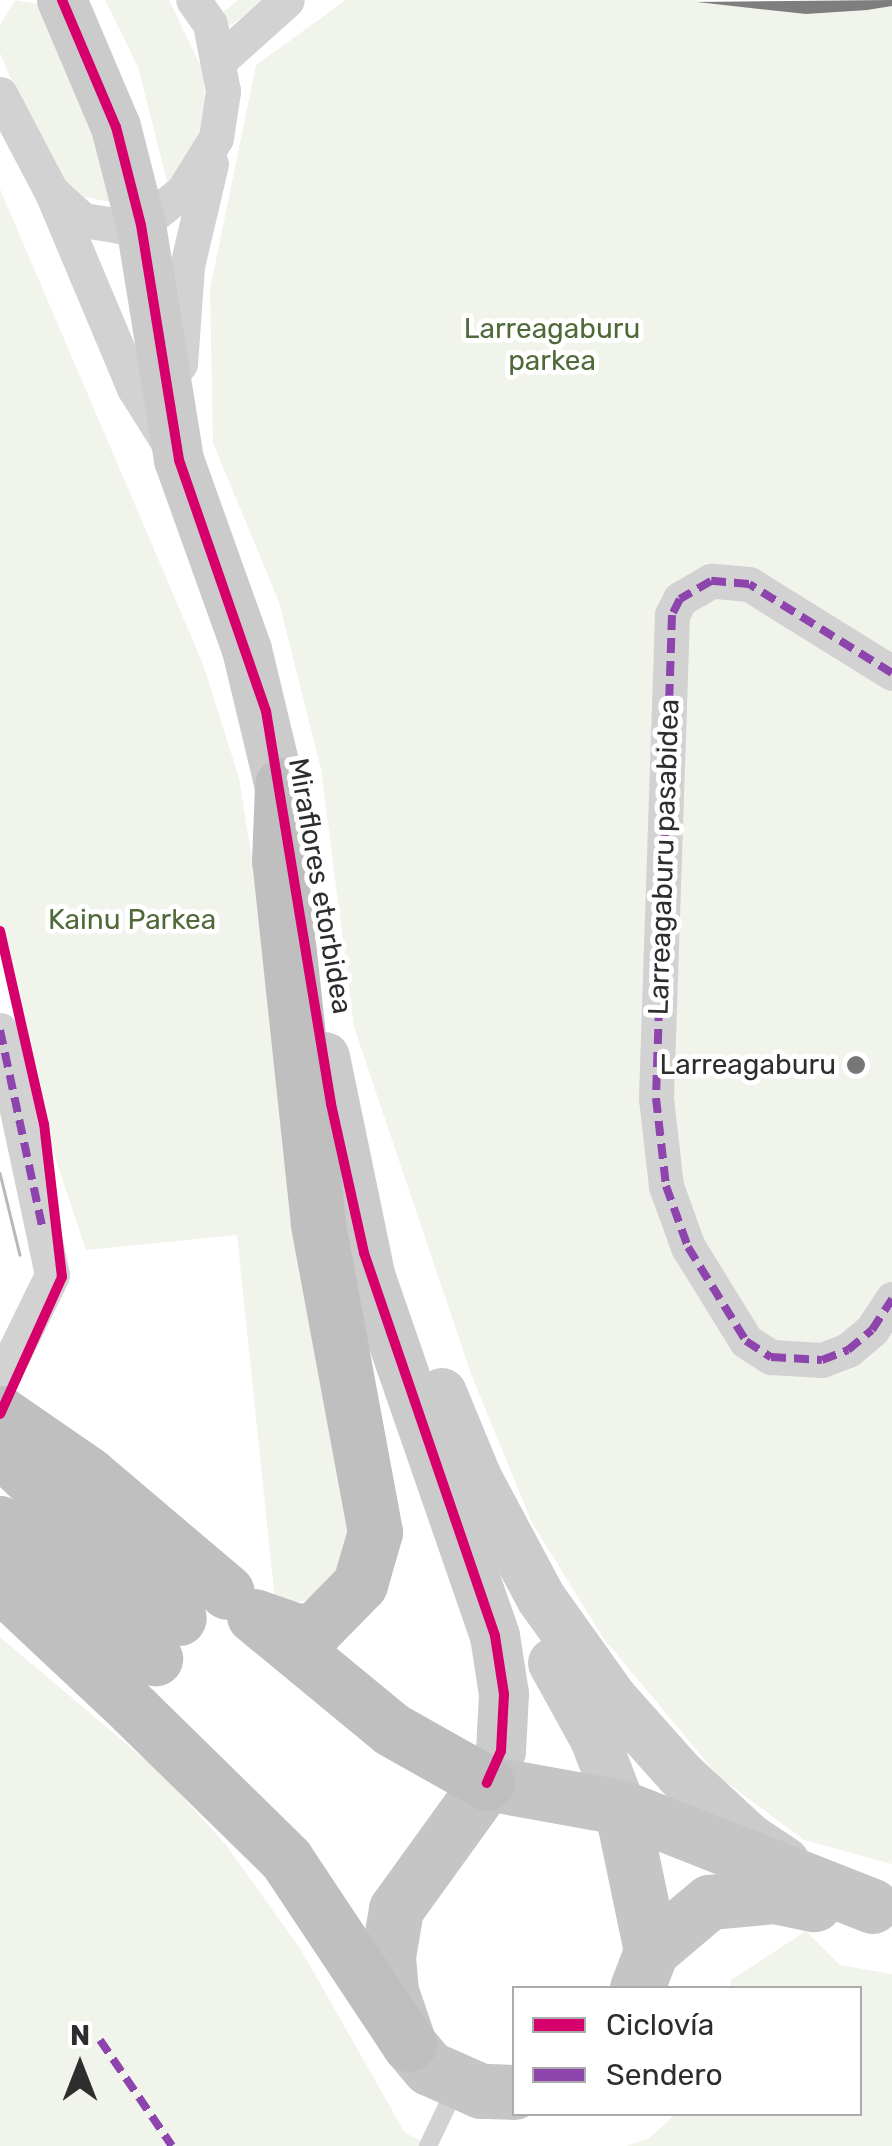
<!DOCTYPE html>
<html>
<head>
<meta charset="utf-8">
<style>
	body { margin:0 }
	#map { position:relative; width:892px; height:2146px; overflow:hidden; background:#fff; font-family:Rubik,sans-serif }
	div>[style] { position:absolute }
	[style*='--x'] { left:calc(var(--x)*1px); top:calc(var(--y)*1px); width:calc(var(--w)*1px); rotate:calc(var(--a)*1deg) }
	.green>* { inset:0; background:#f0f4eb }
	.building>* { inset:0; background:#7e7e7e }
	.lane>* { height:18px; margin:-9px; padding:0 9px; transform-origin:9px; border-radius:9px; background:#d2d2d2 }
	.street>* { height:35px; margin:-17.5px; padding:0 17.5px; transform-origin:17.5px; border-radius:17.5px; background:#d2d2d2 }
	.secondary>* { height:50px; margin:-25px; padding:0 25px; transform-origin:25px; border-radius:25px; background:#cbcbcb }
	.primary>* { height:55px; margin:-27.5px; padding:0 27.5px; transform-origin:27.5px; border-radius:27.5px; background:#c5c5c5 }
	.highway>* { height:55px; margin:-27.5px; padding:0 27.5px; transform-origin:27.5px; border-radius:27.5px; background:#bfbfbf }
	.tram>* { height:2.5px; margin:-1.25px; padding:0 1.25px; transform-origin:1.25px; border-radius:1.25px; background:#b9b9b9 }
	.highway-bridge>* { height:55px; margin:-27.5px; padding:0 27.5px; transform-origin:27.5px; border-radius:27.5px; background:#bfbfbf }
	.quiet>* { height:8px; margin-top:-4px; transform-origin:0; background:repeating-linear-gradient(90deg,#8e44ad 0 15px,transparent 0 23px) }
	.cycleway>* { height:10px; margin:-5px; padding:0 5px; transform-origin:5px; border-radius:5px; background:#d6006c }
	.dots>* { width:28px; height:28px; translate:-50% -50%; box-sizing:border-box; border:5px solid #fff; border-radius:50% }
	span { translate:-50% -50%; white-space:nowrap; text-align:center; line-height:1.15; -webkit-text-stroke:10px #fff; paint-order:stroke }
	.park-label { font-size:28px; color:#506939 }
	.street-label { font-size:28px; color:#2d2d2d }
	.poi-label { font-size:28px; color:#2d2d2d }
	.right { translate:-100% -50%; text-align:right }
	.legend { position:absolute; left:512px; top:1986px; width:350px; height:130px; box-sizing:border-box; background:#fff; border:2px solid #ababab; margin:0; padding:12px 18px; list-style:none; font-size:30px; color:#2d2d2d }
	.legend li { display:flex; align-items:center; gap:20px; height:50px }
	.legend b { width:50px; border:2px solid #ababab }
	.north { position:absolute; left:30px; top:2016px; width:100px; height:100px; -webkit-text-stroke:8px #fff; paint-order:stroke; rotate:0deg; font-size:28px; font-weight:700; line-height:40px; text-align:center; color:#2d2d2d }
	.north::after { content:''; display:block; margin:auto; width:35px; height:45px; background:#2d2d2d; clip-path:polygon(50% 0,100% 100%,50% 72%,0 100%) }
</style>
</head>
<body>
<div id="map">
	<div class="green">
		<div style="clip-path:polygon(15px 0,38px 4px,93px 125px,112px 202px,84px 197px,48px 168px,0 53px,0 25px)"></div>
		<div style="clip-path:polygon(105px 0,169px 0,203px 71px,206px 117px,190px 163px,169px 189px,138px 67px)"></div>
		<div style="clip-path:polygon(238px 0,265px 0,231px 25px,225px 23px,223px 12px)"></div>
		<div style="clip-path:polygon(346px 0,694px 0,806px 14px,892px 6px,892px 1864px,804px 1840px,719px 1777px,604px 1639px,532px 1523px,471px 1374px,354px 1027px,321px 769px,279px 602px,213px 443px,210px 289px,256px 65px)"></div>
		<div style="clip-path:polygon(0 189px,203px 664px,239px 778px,357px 1511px,332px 1591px,276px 1610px,237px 1235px,86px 1250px,44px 1124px,0 931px)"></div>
		<div style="clip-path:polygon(0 1637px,162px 1774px,226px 1845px,301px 1950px,405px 2133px,432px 2146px,0 2146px)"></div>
		<div style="clip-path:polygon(806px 1931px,840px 1965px,892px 1974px,892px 2146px,626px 2146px,649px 2138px,676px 2114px,860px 2114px,860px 1988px,730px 1988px,731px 1980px)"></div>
	</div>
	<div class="building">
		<div style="clip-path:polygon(892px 0,892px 6px,867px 10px,806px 14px,697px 2px)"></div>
	</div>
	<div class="lane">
		<div style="--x:428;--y:2146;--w:68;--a:-64.6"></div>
	</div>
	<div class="street">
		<div style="--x:219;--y:61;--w:91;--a:-41.9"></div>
		<div style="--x:0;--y:94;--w:112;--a:62.3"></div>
		<div style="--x:52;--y:193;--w:212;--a:67.2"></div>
		<div style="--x:134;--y:388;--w:66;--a:58"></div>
		<div style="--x:53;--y:193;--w:40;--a:42"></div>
		<div style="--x:83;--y:220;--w:36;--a:9"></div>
		<div style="--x:119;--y:226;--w:22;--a:-3"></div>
		<div style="--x:141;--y:225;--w:54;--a:-39"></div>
		<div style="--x:183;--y:191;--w:62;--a:-58.1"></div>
		<div style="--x:216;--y:138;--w:48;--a:-81.5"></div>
		<div style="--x:223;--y:91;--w:68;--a:-101"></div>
		<div style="--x:210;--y:24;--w:29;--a:-125"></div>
		<div style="--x:180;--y:364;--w:98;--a:-85.9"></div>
		<div style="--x:187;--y:266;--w:105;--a:-76.8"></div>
		<div style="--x:892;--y:673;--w:168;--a:-148.1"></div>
		<div style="--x:749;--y:584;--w:38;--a:-175"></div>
		<div style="--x:711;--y:581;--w:36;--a:150"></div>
		<div style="--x:680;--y:599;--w:18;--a:117"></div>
		<div style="--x:672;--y:615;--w:483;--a:91.9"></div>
		<div style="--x:656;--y:1098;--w:89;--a:83.5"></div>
		<div style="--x:666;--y:1186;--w:65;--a:70.2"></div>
		<div style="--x:688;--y:1247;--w:110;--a:58.3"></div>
		<div style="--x:746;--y:1341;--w:30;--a:33"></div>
		<div style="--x:771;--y:1357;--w:51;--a:3.4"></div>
		<div style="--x:822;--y:1360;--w:28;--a:-21"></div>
		<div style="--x:848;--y:1350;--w:31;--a:-40"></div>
		<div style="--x:872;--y:1330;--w:37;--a:-57"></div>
		<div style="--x:0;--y:1030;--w:250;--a:78"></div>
		<div style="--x:52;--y:1275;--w:118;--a:116.1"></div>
	</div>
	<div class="secondary">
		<div style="--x:62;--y:0;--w:138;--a:67"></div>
		<div style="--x:116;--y:127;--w:101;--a:75.7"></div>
		<div style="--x:141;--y:225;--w:238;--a:80.8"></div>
		<div style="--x:179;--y:460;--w:202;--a:70.3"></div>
		<div style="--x:247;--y:650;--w:180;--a:76.5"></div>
		<div style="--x:325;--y:1057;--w:223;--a:78.3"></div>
		<div style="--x:370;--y:1275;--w:382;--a:70.9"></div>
		<div style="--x:495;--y:1636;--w:59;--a:81.2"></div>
		<div style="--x:504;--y:1694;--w:57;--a:93"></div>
		<div style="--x:501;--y:1751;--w:35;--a:114"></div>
		<div style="--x:442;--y:1393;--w:92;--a:67.6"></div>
		<div style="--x:477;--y:1478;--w:136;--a:61.9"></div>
		<div style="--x:541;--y:1598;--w:124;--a:54.5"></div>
		<div style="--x:613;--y:1699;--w:102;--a:48.2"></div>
		<div style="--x:681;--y:1775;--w:93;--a:42.8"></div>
		<div style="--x:749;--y:1838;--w:43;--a:33.7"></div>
		<div style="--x:553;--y:1663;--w:87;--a:61.1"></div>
		<div style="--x:595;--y:1739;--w:73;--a:69.1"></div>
	</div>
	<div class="primary">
		<div style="--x:621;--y:1807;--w:147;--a:78.2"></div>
		<div style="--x:637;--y:1988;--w:40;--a:-69"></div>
		<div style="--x:651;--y:1951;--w:76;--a:-40.2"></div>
		<div style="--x:709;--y:1902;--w:66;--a:-5.2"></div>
		<div style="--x:775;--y:1896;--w:40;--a:12"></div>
		<div style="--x:514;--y:2092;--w:33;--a:-178"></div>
		<div style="--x:481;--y:2091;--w:57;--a:-156.1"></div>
		<div style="--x:429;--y:2068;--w:31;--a:-130"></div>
		<div style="--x:409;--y:2044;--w:56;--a:-108.8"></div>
		<div style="--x:391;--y:1991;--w:35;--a:-95"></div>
		<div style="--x:388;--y:1956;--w:48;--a:-80.3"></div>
		<div style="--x:396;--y:1909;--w:155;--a:-54.2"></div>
		<div style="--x:487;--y:1783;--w:136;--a:10.2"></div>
		<div style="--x:621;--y:1807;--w:270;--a:21.5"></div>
	</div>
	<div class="highway">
		<div style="--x:254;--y:1616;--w:46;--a:19.2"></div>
		<div style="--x:297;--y:1631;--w:19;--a:-6"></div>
		<div style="--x:316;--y:1629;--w:63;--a:-45.6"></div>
		<div style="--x:360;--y:1584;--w:54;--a:-73.9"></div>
		<div style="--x:375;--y:1532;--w:314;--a:-100.5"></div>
		<div style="--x:318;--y:1223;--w:364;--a:-96.1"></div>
		<div style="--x:279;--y:861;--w:76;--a:-87.7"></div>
		<div style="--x:259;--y:1620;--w:171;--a:39.5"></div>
		<div style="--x:391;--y:1729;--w:110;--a:29.4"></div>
		<div style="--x:134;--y:1710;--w:213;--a:44.4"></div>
		<div style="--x:286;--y:1859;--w:222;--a:56.4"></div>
	</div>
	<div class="tram">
		<div style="--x:0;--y:1173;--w:84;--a:76.3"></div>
	</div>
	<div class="highway-bridge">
		<div style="--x:0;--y:1413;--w:107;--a:34.7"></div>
		<div style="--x:88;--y:1474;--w:182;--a:40.3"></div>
		<div style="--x:0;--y:1449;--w:246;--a:43.4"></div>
		<div style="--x:0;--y:1523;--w:206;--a:41.1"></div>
		<div style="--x:0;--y:1584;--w:184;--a:43.2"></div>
	</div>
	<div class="quiet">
		<div style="--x:892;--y:673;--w:168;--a:-148.1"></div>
		<div style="--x:749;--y:584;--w:38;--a:-175"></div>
		<div style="--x:711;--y:581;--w:36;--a:150"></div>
		<div style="--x:680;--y:599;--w:18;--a:117"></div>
		<div style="--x:672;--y:615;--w:483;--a:91.9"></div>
		<div style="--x:656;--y:1098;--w:89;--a:83.5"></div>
		<div style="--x:666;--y:1186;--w:65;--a:70.2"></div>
		<div style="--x:688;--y:1247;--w:110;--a:58.3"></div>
		<div style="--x:746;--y:1341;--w:30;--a:33"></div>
		<div style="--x:771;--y:1357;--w:51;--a:3.4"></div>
		<div style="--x:822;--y:1360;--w:28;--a:-21"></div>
		<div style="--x:848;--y:1350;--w:31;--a:-40"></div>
		<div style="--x:872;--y:1330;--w:37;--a:-57"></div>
		<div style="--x:0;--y:1030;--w:205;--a:77.9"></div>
		<div style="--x:100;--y:2040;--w:128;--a:55.8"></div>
	</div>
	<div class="cycleway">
		<div style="--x:62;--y:0;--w:138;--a:67"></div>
		<div style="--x:116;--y:127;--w:101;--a:75.7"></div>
		<div style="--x:141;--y:225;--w:238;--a:80.8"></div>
		<div style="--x:179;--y:460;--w:266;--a:70.9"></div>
		<div style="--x:266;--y:711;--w:398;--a:80.6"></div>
		<div style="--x:331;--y:1104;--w:153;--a:77.5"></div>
		<div style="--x:364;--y:1253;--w:405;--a:71.1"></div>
		<div style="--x:495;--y:1636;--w:59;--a:81.2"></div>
		<div style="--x:504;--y:1694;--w:57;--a:93"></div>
		<div style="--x:501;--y:1751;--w:35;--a:114"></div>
		<div style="--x:0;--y:931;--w:198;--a:77.2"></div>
		<div style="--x:44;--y:1124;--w:154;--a:83.3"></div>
		<div style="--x:62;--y:1277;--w:150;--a:114.3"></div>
	</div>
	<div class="dots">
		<div style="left:856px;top:1065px;background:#767676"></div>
	</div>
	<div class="park-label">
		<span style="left:552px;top:345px">Larreagaburu<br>parkea</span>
		<span style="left:132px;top:920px">Kainu Parkea</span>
	</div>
	<div class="street-label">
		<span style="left:664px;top:857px;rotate:-88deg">Larreagaburu pasabidea</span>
		<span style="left:320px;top:886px;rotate:80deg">Miraflores etorbidea</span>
	</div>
	<div class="poi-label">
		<span class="right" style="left:836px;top:1065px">Larreagaburu</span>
	</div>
	<ul class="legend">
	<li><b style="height:12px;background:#d6006c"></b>Ciclovía</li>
	<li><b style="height:12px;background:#8e44ad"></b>Sendero</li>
	</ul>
	<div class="north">N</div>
</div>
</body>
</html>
